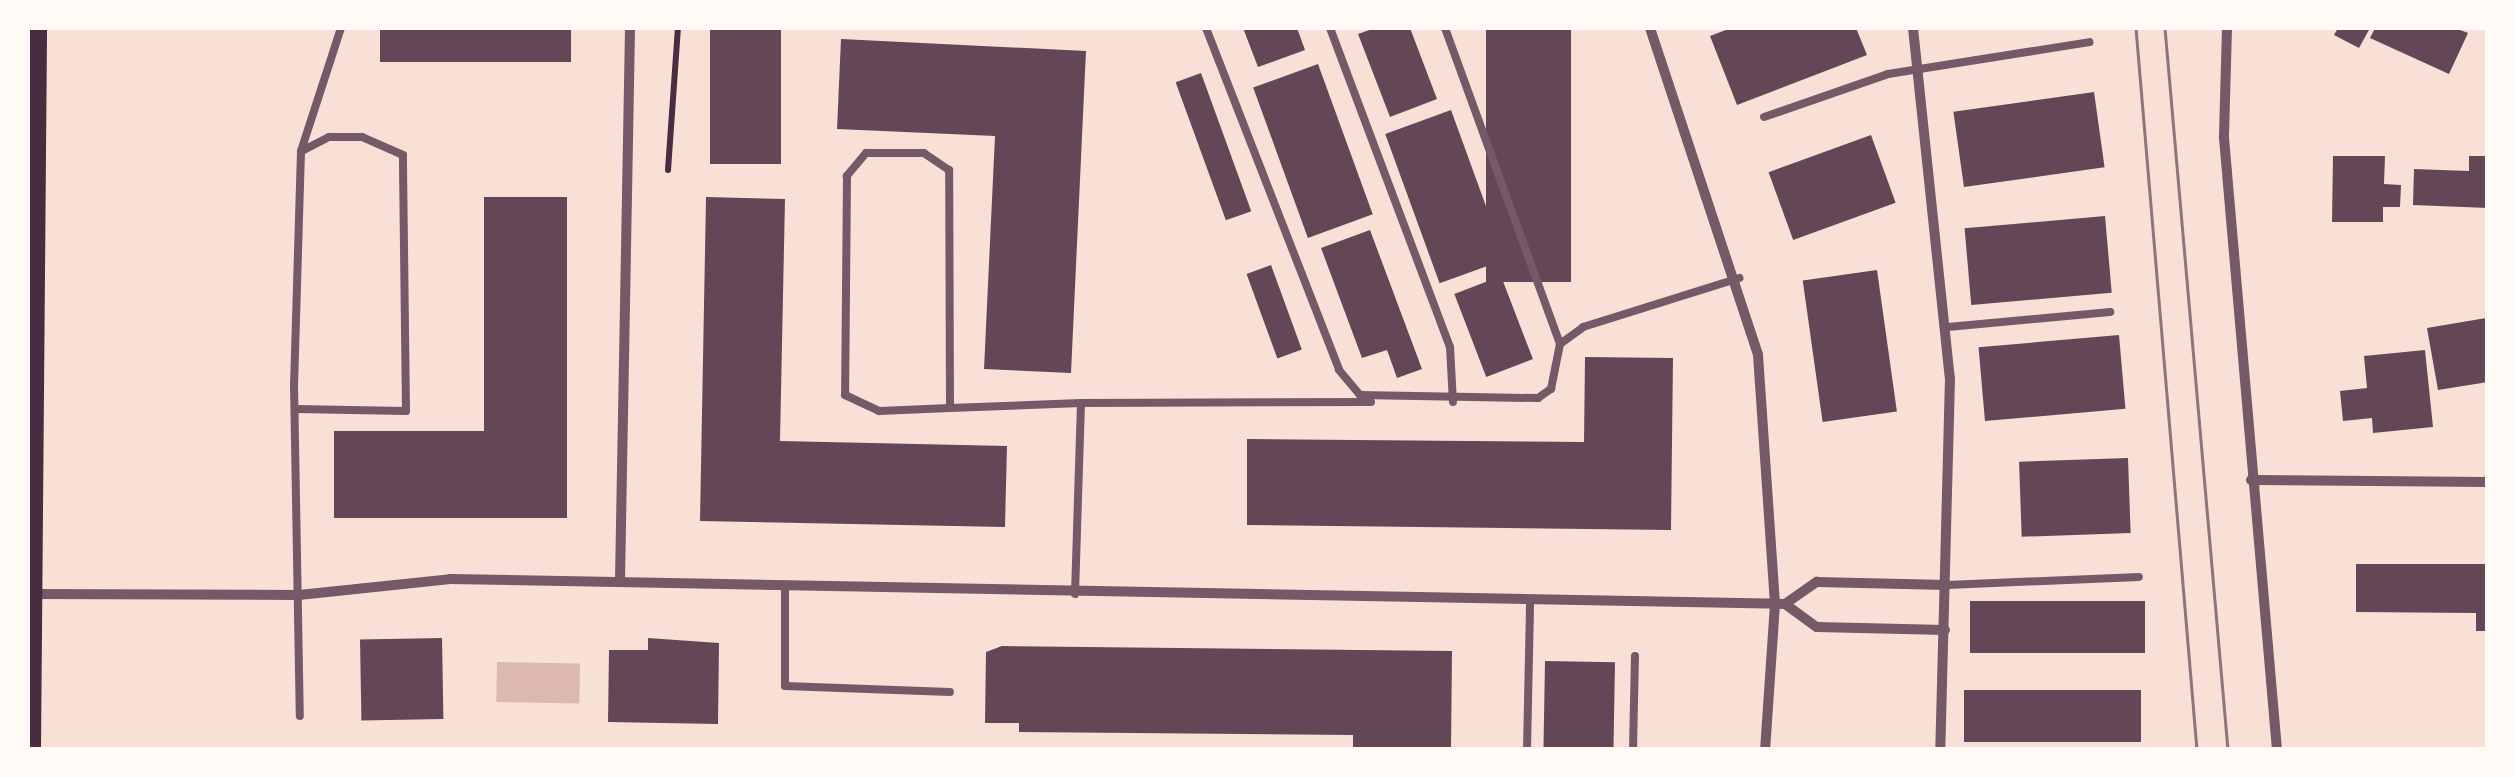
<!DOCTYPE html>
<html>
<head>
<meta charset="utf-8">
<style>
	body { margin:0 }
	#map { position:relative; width:2515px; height:777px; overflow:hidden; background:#f7e1d7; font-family:"Alegreya Sans",sans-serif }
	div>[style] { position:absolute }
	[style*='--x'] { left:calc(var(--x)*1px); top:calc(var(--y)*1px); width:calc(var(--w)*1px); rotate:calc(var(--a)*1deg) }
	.water>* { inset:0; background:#dcb8b0; transform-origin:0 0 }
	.building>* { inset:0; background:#644757; transform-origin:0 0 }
	.path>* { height:6px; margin:-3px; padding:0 3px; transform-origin:3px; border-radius:3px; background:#4a2c40 }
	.service>* { height:8px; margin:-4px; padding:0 4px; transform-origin:4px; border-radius:4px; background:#755966 }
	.minor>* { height:10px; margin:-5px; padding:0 5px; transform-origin:5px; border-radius:5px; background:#755966 }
	.primary>* { height:25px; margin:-12.5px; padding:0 12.5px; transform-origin:12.5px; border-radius:12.5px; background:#4a2c40 }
	.tram>* { height:2.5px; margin:-1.25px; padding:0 1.25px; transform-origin:1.25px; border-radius:1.25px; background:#8f747c }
	span { translate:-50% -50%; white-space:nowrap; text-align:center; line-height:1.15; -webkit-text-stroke:10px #fffaf5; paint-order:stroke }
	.frame { position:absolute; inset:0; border:30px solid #fffaf5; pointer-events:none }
</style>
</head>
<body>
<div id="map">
	<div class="water">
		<div style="left:497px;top:662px;width:83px;height:40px;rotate:1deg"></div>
	</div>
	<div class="building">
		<div style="left:380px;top:28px;width:191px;height:34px"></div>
		<div style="left:710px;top:28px;width:71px;height:136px"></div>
		<div style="clip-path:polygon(1243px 28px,1297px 28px,1305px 50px,1258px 67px)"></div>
		<div style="clip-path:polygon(1375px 28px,1410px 28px,1437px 99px,1390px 117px,1358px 34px)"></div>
		<div style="left:1486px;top:28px;width:85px;height:254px"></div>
		<div style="clip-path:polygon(1731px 28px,1856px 28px,1867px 55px,1737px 105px,1710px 36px)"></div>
		<div style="clip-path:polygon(2338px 28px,2370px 28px,2359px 48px,2334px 35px)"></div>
		<div style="clip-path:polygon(2375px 28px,2455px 28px,2468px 33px,2449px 74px,2370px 38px)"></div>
		<div style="clip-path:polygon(841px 39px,1086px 51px,1071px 373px,984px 369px,995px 136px,837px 129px)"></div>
		<div style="left:1318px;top:64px;width:160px;height:69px;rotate:70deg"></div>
		<div style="left:1201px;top:73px;width:147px;height:27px;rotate:70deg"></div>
		<div style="left:2094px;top:92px;width:76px;height:142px;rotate:82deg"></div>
		<div style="left:1451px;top:110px;width:159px;height:70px;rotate:70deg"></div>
		<div style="left:1871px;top:135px;width:72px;height:109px;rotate:70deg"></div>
		<div style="clip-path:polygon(2333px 156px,2385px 156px,2384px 184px,2401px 185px,2400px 207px,2383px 207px,2383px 222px,2332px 222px)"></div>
		<div style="clip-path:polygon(2469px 156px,2488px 156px,2488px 208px,2413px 205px,2414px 169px,2469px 171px)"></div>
		<div style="clip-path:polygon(484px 197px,567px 197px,567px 518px,334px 518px,334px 431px,484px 431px)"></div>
		<div style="clip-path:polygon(706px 197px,785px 199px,780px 441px,1007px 446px,1005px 527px,700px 521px)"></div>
		<div style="left:2105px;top:216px;width:77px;height:141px;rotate:85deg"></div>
		<div style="clip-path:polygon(1370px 230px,1422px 369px,1397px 378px,1387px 350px,1362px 358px,1321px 248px)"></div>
		<div style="left:1271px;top:265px;width:90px;height:26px;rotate:70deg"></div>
		<div style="left:1877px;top:270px;width:143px;height:75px;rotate:82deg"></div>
		<div style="left:1501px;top:276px;width:89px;height:50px;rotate:69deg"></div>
		<div style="clip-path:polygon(2486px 318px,2488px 382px,2438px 390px,2427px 328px)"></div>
		<div style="left:2119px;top:335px;width:74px;height:141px;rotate:85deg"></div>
		<div style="clip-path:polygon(2425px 350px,2433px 427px,2373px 433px,2372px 418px,2343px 421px,2340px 391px,2367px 388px,2364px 356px)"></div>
		<div style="clip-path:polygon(1585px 357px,1673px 358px,1671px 530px,1247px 525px,1247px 439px,1584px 442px)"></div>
		<div style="left:2128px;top:458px;width:75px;height:109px;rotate:88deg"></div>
		<div style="clip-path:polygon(2356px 564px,2488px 564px,2488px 631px,2476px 631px,2476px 613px,2356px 612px)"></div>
		<div style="left:1970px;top:601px;width:175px;height:52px"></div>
		<div style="left:442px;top:638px;width:81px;height:82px;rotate:89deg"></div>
		<div style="clip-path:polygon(648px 638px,719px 643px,718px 724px,608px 722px,609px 650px,648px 650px)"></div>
		<div style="clip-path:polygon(1002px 646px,1452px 651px,1451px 750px,1353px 750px,1353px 735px,1019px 732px,1019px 723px,985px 723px,986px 652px)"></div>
		<div style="left:1545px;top:661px;width:70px;height:89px;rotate:1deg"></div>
		<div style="left:1964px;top:690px;width:177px;height:52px"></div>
	</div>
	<div class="path">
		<div style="--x:668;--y:170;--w:142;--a:-86"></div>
	</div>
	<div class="service">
		<div style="--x:1206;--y:28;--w:367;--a:68.7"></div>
		<div style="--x:1339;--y:370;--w:33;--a:50"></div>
		<div style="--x:1360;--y:395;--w:178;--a:1"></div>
		<div style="--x:1538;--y:398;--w:16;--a:-35"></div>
		<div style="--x:1551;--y:389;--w:46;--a:-78.7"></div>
		<div style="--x:1560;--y:344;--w:29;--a:-36"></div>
		<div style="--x:1583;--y:327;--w:164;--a:-17.4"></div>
		<div style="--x:1330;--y:28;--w:341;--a:69.4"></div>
		<div style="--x:1450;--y:347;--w:55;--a:86.9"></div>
		<div style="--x:1445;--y:28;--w:336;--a:70"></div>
		<div style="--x:1764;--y:117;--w:131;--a:-19.1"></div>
		<div style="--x:1888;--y:74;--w:204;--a:-9"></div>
		<div style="--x:301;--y:151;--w:129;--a:-72"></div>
		<div style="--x:1948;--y:327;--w:163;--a:-5.3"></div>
		<div style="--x:950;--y:408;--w:238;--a:-90.2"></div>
		<div style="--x:949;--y:170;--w:30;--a:-146"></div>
		<div style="--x:924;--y:153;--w:58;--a:180"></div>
		<div style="--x:866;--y:153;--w:30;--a:130"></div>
		<div style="--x:847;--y:176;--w:219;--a:90.5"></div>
		<div style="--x:845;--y:395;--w:38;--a:25"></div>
		<div style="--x:879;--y:411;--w:71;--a:-2.4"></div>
		<div style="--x:950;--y:408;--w:131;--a:-2.2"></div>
		<div style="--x:296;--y:409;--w:110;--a:1"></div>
		<div style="--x:406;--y:411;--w:256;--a:-90.7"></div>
		<div style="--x:403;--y:155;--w:45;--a:-156.3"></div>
		<div style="--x:362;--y:137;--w:33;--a:180"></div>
		<div style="--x:329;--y:137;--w:31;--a:153"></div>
		<div style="--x:301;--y:151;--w:233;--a:91.7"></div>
		<div style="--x:294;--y:384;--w:332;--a:89"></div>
		<div style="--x:1947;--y:585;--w:192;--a:-2.4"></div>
		<div style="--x:785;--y:588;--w:98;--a:90"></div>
		<div style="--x:785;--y:686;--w:165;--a:2.1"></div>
		<div style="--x:1075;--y:594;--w:191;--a:-88.2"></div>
		<div style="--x:1081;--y:403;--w:290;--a:-0.2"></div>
		<div style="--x:1527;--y:750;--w:148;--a:-88.8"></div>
		<div style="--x:1633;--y:750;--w:94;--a:-88.8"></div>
	</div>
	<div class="minor">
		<div style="--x:1650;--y:28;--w:344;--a:71.7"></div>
		<div style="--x:1758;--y:355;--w:250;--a:86.1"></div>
		<div style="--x:1775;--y:604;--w:146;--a:93.9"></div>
		<div style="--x:1913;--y:28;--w:352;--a:84"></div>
		<div style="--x:1950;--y:378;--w:372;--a:91.5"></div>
		<div style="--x:2227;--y:28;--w:110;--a:91.6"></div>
		<div style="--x:2224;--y:138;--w:614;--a:85.05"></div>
		<div style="--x:2251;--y:480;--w:237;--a:0.5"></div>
		<div style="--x:620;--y:580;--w:552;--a:-88.96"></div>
		<div style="--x:32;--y:594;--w:267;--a:0.2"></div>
		<div style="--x:299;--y:595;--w:152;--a:-6"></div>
		<div style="--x:450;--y:579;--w:1335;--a:1.07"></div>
		<div style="--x:1785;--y:604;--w:39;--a:-35"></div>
		<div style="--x:1817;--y:582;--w:130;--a:1.3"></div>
		<div style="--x:1785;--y:604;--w:39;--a:36"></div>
		<div style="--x:1817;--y:627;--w:128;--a:1.3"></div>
	</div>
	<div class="primary">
		<div style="--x:28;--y:750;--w:722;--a:-89.52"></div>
	</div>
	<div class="tram">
		<div style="--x:2136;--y:28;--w:725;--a:85.17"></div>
		<div style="--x:2165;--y:28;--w:725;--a:85.01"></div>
	</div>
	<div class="frame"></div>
</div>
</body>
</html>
